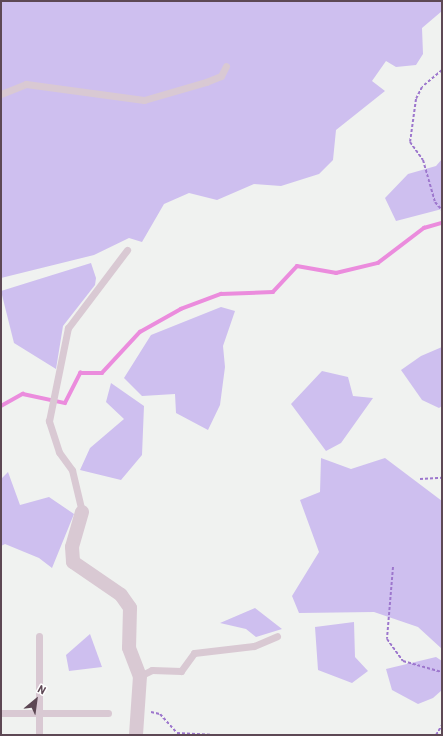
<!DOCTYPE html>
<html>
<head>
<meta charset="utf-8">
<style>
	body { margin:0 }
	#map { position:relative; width:443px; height:736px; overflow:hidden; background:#f0f2f0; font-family:Barlow,sans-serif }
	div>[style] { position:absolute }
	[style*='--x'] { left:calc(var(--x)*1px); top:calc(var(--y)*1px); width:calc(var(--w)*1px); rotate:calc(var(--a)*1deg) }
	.green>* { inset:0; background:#cebfef }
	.stream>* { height:3.5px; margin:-1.75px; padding:0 1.75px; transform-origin:1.75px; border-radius:1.75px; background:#eb8cdd }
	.path>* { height:2px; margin-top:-1px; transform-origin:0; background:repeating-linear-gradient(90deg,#9d77cd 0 3px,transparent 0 5px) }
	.lane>* { height:7px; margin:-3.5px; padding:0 3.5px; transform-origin:3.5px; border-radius:3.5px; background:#d9c9d3 }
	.street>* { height:14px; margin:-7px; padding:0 7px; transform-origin:7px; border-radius:7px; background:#d9c9d3 }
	span { translate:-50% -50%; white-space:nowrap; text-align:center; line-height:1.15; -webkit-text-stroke:3px #fff; paint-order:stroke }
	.frame { position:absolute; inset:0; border:2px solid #5d4854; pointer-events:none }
	.north { position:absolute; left:16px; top:680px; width:40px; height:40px; -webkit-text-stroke:3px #fff; paint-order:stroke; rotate:29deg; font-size:11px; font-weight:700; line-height:16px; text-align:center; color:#5d4854 }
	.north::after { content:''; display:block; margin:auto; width:14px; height:18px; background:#5d4854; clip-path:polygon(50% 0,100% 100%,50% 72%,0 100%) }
</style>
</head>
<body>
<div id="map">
	<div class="green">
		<div style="clip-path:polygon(1px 1px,442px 1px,442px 11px,422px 28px,423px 54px,416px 65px,396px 67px,386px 61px,372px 81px,385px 91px,336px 130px,333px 160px,319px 174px,281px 186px,254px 184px,217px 200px,189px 193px,164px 204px,142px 242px,129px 238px,94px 255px,1px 278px)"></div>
		<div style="clip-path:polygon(442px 159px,442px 209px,396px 221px,385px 198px,408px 174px,436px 166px)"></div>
		<div style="clip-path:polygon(91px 263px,96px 278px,95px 285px,63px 326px,56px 369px,14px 343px,1px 291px)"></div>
		<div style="clip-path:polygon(221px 307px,235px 311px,223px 346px,225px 367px,220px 405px,208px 430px,176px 413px,175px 394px,142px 396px,124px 378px,151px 335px)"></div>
		<div style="clip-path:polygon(442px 347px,442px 406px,439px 408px,422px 400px,401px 370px,421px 356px)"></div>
		<div style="clip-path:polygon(322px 371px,348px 377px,353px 396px,373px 398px,341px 443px,326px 451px,291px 404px)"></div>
		<div style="clip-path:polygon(111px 383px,144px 406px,142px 455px,121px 480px,80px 470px,90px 448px,124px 419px,106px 402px)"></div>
		<div style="clip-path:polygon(321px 458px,351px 469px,385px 458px,442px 501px,442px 649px,418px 627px,374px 612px,299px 613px,292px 596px,319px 552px,300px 500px,320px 492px)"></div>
		<div style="clip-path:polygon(8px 472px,20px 505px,49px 497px,74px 514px,52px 568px,39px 558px,5px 544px,1px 546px,1px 479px)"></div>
		<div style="clip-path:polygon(255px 608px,282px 629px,256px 637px,246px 629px,220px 623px)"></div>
		<div style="clip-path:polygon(354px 622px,355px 657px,368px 671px,352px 683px,318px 670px,315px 627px)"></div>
		<div style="clip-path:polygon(90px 634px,102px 667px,69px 671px,66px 655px)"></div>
		<div style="clip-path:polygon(436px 657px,442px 661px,442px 690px,433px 698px,418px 704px,392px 690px,386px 669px)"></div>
	</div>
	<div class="stream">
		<div style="--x:1;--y:406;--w:25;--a:-29"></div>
		<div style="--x:23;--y:394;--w:43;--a:12.1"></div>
		<div style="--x:65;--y:403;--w:34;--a:-63"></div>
		<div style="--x:80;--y:373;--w:22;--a:0"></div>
		<div style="--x:102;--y:373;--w:56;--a:-47.2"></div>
		<div style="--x:140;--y:332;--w:47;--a:-29.3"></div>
		<div style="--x:181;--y:309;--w:43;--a:-20.6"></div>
		<div style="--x:221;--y:294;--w:52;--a:-2.2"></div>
		<div style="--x:273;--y:292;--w:35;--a:-47"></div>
		<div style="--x:297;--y:266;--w:40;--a:10"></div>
		<div style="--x:336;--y:273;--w:43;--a:-13.4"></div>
		<div style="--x:378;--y:263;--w:58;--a:-37.3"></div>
		<div style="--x:424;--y:228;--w:19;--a:-16"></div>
	</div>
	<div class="path">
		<div style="--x:442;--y:70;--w:26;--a:140"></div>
		<div style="--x:422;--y:87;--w:13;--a:117"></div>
		<div style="--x:416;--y:99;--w:43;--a:97.9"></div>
		<div style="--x:410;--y:142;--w:22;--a:54"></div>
		<div style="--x:423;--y:160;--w:44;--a:74.1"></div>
		<div style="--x:435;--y:202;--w:11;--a:49"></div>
		<div style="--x:420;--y:479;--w:22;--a:-3"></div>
		<div style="--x:393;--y:567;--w:72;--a:94.8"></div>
		<div style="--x:387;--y:639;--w:27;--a:54"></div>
		<div style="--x:403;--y:661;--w:41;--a:15.8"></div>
		<div style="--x:151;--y:712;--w:9;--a:13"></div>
		<div style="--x:160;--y:714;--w:25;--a:48"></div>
		<div style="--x:177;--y:733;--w:34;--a:3"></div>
		<div style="--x:436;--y:735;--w:12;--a:-59"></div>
	</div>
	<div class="lane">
		<div style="--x:1;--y:94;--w:27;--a:-22"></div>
		<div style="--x:26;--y:84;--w:119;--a:7.7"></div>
		<div style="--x:144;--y:100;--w:65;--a:-16.2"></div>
		<div style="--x:206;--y:82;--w:16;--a:-22"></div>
		<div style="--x:221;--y:76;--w:11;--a:-63"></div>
		<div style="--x:82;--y:512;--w:43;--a:-103.4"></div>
		<div style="--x:72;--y:470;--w:22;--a:-126"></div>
		<div style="--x:59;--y:452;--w:33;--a:-108"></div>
		<div style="--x:49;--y:421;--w:95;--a:-78.5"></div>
		<div style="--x:68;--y:328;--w:98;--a:-52.9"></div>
		<div style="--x:140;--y:676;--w:13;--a:-27"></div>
		<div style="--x:152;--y:670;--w:29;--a:2"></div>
		<div style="--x:181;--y:671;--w:22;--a:-54"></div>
		<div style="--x:194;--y:653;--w:60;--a:-6.7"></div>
		<div style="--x:254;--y:646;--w:25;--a:-23"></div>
		<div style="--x:1;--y:713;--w:107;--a:0"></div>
		<div style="--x:39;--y:735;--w:99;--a:-90"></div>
	</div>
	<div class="street">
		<div style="--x:82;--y:512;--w:36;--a:106"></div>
		<div style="--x:72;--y:547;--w:15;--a:86"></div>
		<div style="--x:73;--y:562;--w:58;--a:34.5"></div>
		<div style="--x:121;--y:595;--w:16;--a:55"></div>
		<div style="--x:130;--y:608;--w:40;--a:91.4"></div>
		<div style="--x:129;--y:648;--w:30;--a:69"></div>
		<div style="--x:140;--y:676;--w:59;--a:93.9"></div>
	</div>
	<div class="frame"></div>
	<div class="north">N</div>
</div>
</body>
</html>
